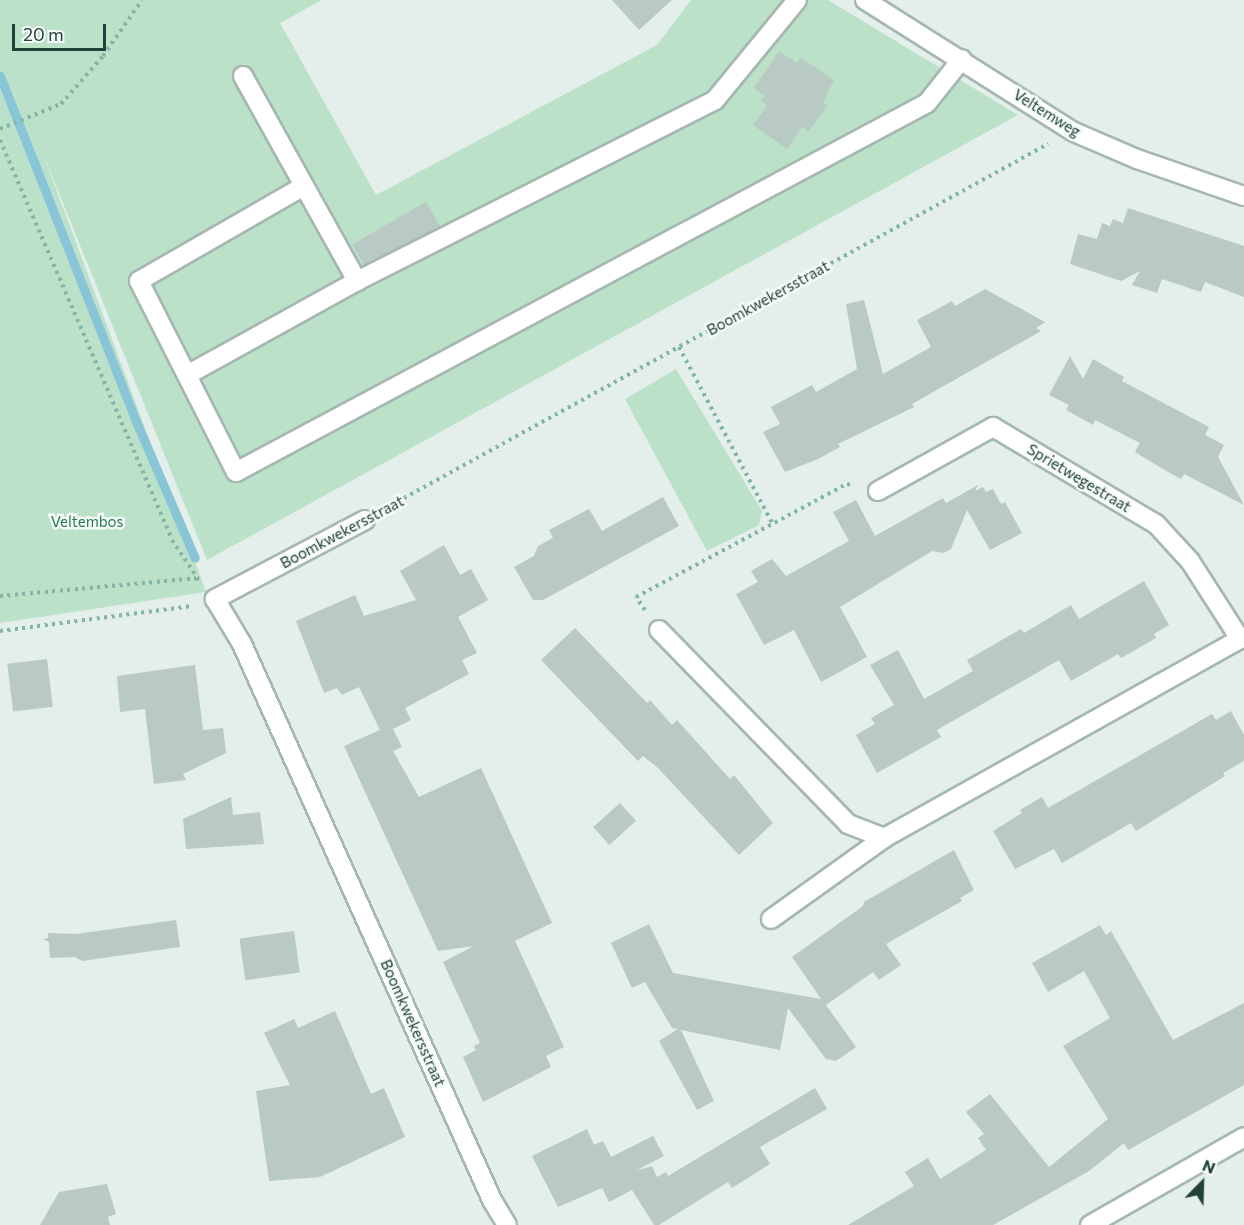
<!DOCTYPE html>
<html>
<head>
<meta charset="utf-8">
<style>
	body { margin:0 }
	#map { position:relative; width:1244px; height:1225px; overflow:hidden; background:#e4eeea; font-family:Commissioner,sans-serif }
	div>[style] { position:absolute }
	[style*='--x'] { left:calc(var(--x)*1px); top:calc(var(--y)*1px); width:calc(var(--w)*1px); rotate:calc(var(--a)*1deg) }
	.green>* { inset:0; background:#bbe1c8 }
	.stream>* { height:9px; margin:-4.5px; padding:0 4.5px; transform-origin:4.5px; border-radius:4.5px; background:#88c5d7 }
	.building>* { inset:0; background:#b9c9c4; transform-origin:0 0 }
	.path>* { height:4px; margin-top:-2px; transform-origin:0; background:repeating-linear-gradient(90deg,#82b4a8 0 3px,transparent 0 7.5px) }
	.roads { filter:drop-shadow(2px 0 #a6b7b2) drop-shadow(-2px 0 #a6b7b2) drop-shadow(0 2px #a6b7b2) drop-shadow(0 -2px #a6b7b2) }
	.service>* { height:18px; margin:-9px; padding:0 9px; transform-origin:9px; border-radius:9px; background:#fff }
	.minor>* { height:18px; margin:-9px; padding:0 9px; transform-origin:9px; border-radius:9px; background:#fff }
	span { translate:-50% -50%; white-space:nowrap; text-align:center; line-height:1.15; -webkit-text-stroke:5px #f5faf8; paint-order:stroke }
	.street-label { font-size:15px; color:#22413b }
	.park-label { font-size:15px; color:#297b4f }
	.north { position:absolute; left:1172px; top:1153px; width:60px; height:60px; -webkit-text-stroke:4px #f5faf8; paint-order:stroke; rotate:23deg; font-size:16px; font-weight:700; line-height:24px; text-align:center; color:#22413b }
	.north::after { content:''; display:block; margin:auto; width:21px; height:27px; background:#22413b; clip-path:polygon(50% 0,100% 100%,50% 72%,0 100%) }
	.scale { position:absolute; left:12px; top:24px; width:94px; height:27px; box-sizing:border-box; border:3px solid #22413b; border-top:0; padding-left:8px; font-size:18px; line-height:21px; white-space:nowrap; color:#22413b; -webkit-text-stroke:4px #f5faf8; paint-order:stroke }
</style>
</head>
<body>
<div id="map">
	<div class="green">
		<div style="clip-path:polygon(0 0,322px 0,280px 23px,376px 195px,657px 45px,691px 0,828px 0,1018px 115px,207px 560px,42px 151px,206px 592px,0 623px)"></div>
		<div style="clip-path:polygon(676px 369px,762px 511px,759px 525px,707px 551px,625px 399px)"></div>
	</div>
	<div class="stream">
		<div style="--x:0;--y:76;--w:369;--a:68.5"></div>
		<div style="--x:135;--y:419;--w:151;--a:66.7"></div>
	</div>
	<div class="building">
		<div style="clip-path:polygon(612px 0,672px 0,639px 30px)"></div>
		<div style="clip-path:polygon(779px 51px,797px 63px,800px 57px,834px 80px,823px 103px,827px 106px,809px 131px,802px 127px,787px 149px,753px 125px,767px 106px,761px 101px,765px 96px,754px 88px)"></div>
		<div style="left:426px;top:202px;width:28px;height:85px;rotate:60deg"></div>
		<div style="clip-path:polygon(1128px 208px,1244px 246px,1244px 297px,1205px 282px,1201px 292px,1162px 279px,1157px 293px,1132px 285px,1140px 271px,1121px 281px,1070px 264px,1078px 234px,1097px 239px,1102px 223px,1110px 226px,1113px 219px,1123px 223px)"></div>
		<div style="clip-path:polygon(985px 289px,1045px 322px,1036px 328px,1041px 331px,912px 404px,914px 407px,838px 444px,840px 447px,818px 459px,785px 472px,763px 432px,780px 424px,771px 407px,812px 385px,816px 392px,857px 369px,846px 304px,864px 300px,883px 374px,931px 347px,917px 320px,952px 301px,955px 306px)"></div>
		<div style="clip-path:polygon(1070px 356px,1083px 379px,1093px 359px,1124px 377px,1122px 381px,1209px 427px,1205px 435px,1224px 445px,1218px 457px,1244px 505px,1184px 474px,1181px 479px,1168px 472px,1135px 452px,1140px 443px,1095px 420px,1093px 425px,1066px 410px,1069px 405px,1049px 395px)"></div>
		<div style="clip-path:polygon(978px 485px,975px 491px,983px 487px,986px 492px,993px 489px,1001px 504px,1005px 502px,1022px 533px,990px 550px,967px 510px,951px 549px,943px 553px,932px 551px,840px 607px,867px 657px,821px 682px,794px 630px,764px 645px,736px 594px,758px 582px,751px 571px,772px 559px,786px 576px,849px 541px,833px 512px,856px 500px,875px 536px,943px 498px,946px 503px)"></div>
		<div style="clip-path:polygon(663px 497px,679px 526px,543px 600px,533px 600px,514px 567px,534px 556px,538px 546px,553px 538px,549px 530px,589px 509px,602px 531px)"></div>
		<div style="clip-path:polygon(444px 545px,460px 575px,471px 569px,488px 600px,458px 617px,477px 653px,462px 660px,469px 674px,405px 708px,411px 720px,393px 729px,402px 747px,393px 751px,419px 797px,481px 768px,552px 923px,515px 941px,564px 1047px,546px 1056px,551px 1067px,483px 1102px,463px 1057px,476px 1050px,474px 1046px,480px 1043px,443px 962px,474px 946px,438px 951px,344px 746px,380px 730px,359px 687px,342px 695px,337px 688px,324px 693px,296px 621px,355px 595px,364px 616px,416px 600px,400px 571px)"></div>
		<div style="clip-path:polygon(1144px 581px,1169px 625px,1154px 634px,1156px 638px,1121px 658px,1118px 654px,1071px 681px,1059px 660px,937px 730px,941px 737px,877px 773px,856px 735px,875px 724px,871px 718px,894px 705px,870px 665px,898px 650px,924px 699px,973px 671px,967px 660px,1021px 629px,1024px 633px,1071px 605px,1079px 619px)"></div>
		<div style="clip-path:polygon(575px 628px,647px 703px,650px 700px,672px 725px,677px 720px,730px 779px,734px 775px,773px 823px,739px 855px,658px 768px,643px 756px,638px 761px,541px 660px)"></div>
		<div style="left:47px;top:659px;width:48px;height:40px;rotate:83deg"></div>
		<div style="clip-path:polygon(195px 665px,203px 730px,223px 728px,226px 753px,183px 774px,186px 780px,154px 784px,145px 709px,120px 712px,117px 676px)"></div>
		<div style="clip-path:polygon(1231px 711px,1244px 735px,1244px 761px,1223px 773px,1225px 776px,1136px 831px,1131px 823px,1062px 863px,1054px 849px,1015px 869px,993px 831px,1022px 813px,1020px 810px,1042px 797px,1048px 808px,1212px 714px,1216px 720px)"></div>
		<div style="clip-path:polygon(231px 797px,233px 815px,260px 812px,264px 844px,186px 849px,183px 819px)"></div>
		<div style="left:620px;top:803px;width:24px;height:36px;rotate:48deg"></div>
		<div style="clip-path:polygon(954px 850px,974px 890px,960px 898px,962px 901px,886px 944px,901px 965px,879px 980px,873px 972px,826px 1005px,856px 1047px,836px 1061px,826px 1059px,788px 1008px,780px 1050px,681px 1030px,714px 1101px,697px 1110px,659px 1041px,678px 1029px,672px 1028px,645px 982px,632px 988px,611px 943px,649px 924px,673px 973px,821px 999px,792px 957px,863px 906px,864px 902px)"></div>
		<div style="clip-path:polygon(176px 920px,180px 947px,82px 961px,75px 957px,50px 958px,49px 942px,43px 939px,48px 938px,48px 933px,76px 934px)"></div>
		<div style="clip-path:polygon(1100px 925px,1106px 935px,1111px 931px,1173px 1040px,1244px 1003px,1244px 1085px,1128px 1150px,1124px 1143px,1089px 1171px,993px 1225px,848px 1225px,914px 1186px,905px 1172px,928px 1158px,940px 1179px,986px 1150px,978px 1138px,984px 1134px,966px 1112px,990px 1094px,1049px 1167px,1108px 1119px,1063px 1046px,1110px 1018px,1084px 971px,1048px 992px,1032px 963px)"></div>
		<div style="left:294px;top:931px;width:42px;height:55px;rotate:82deg"></div>
		<div style="clip-path:polygon(335px 1011px,371px 1094px,384px 1088px,405px 1137px,320px 1177px,269px 1181px,256px 1091px,290px 1085px,264px 1033px,294px 1019px,298px 1028px)"></div>
		<div style="clip-path:polygon(815px 1088px,827px 1109px,760px 1147px,770px 1164px,732px 1188px,728px 1182px,659px 1225px,654px 1225px,632px 1190px,609px 1202px,602px 1188px,558px 1207px,532px 1156px,587px 1129px,594px 1145px,603px 1141px,611px 1157px,653px 1136px,664px 1156px,635px 1171px,652px 1166px,657px 1177px,666px 1172px,668px 1176px)"></div>
		<div style="clip-path:polygon(107px 1184px,116px 1214px,108px 1217px,110px 1225px,40px 1225px,59px 1192px)"></div>
	</div>
	<div class="path">
		<div style="--x:0;--y:129;--w:66;--a:-22.3"></div>
		<div style="--x:61;--y:104;--w:64;--a:-48.8"></div>
		<div style="--x:103;--y:56;--w:68;--a:-55.1"></div>
		<div style="--x:0;--y:140;--w:435;--a:66.7"></div>
		<div style="--x:172;--y:540;--w:50;--a:56.3"></div>
		<div style="--x:679;--y:347;--w:199;--a:62.1"></div>
		<div style="--x:384;--y:509;--w:758;--a:-28.8"></div>
		<div style="--x:0;--y:596;--w:197;--a:-5.2"></div>
		<div style="--x:645;--y:610;--w:16;--a:-125"></div>
		<div style="--x:636;--y:597;--w:239;--a:-28.2"></div>
		<div style="--x:847;--y:484;--w:7;--a:16"></div>
		<div style="--x:0;--y:631;--w:194;--a:-7.4"></div>
	</div>
	<div class="roads">
		<div class="service">
			<div style="--x:243;--y:76;--w:235;--a:60.9"></div>
			<div style="--x:357;--y:281;--w:401;--a:-26.8"></div>
			<div style="--x:715;--y:100;--w:129;--a:-50.6"></div>
			<div style="--x:304;--y:186;--w:190;--a:150.1"></div>
			<div style="--x:139;--y:281;--w:214;--a:63.1"></div>
			<div style="--x:236;--y:472;--w:783;--a:-28.1"></div>
			<div style="--x:927;--y:103;--w:56;--a:-51.5"></div>
			<div style="--x:187;--y:375;--w:194;--a:-28.9"></div>
		</div>
		<div class="minor">
			<div style="--x:865;--y:0;--w:247;--a:32.3"></div>
			<div style="--x:1074;--y:132;--w:69;--a:23.2"></div>
			<div style="--x:1137;--y:159;--w:113;--a:19.1"></div>
			<div style="--x:878;--y:491;--w:132;--a:-29.1"></div>
			<div style="--x:993;--y:427;--w:190;--a:30.8"></div>
			<div style="--x:1156;--y:524;--w:50;--a:47.4"></div>
			<div style="--x:1190;--y:561;--w:93;--a:57.3"></div>
			<div style="--x:365;--y:520;--w:170;--a:152.2"></div>
			<div style="--x:215;--y:599;--w:52;--a:59"></div>
			<div style="--x:242;--y:644;--w:610;--a:65.79"></div>
			<div style="--x:492;--y:1200;--w:29;--a:59"></div>
			<div style="--x:659;--y:630;--w:271;--a:45.7"></div>
			<div style="--x:848;--y:824;--w:39;--a:21"></div>
			<div style="--x:884;--y:838;--w:412;--a:-29.2"></div>
			<div style="--x:771;--y:919;--w:139;--a:-35.6"></div>
			<div style="--x:1090;--y:1225;--w:177;--a:-29.7"></div>
		</div>
	</div>
	<div class="street-label">
		<span style="left:1047px;top:113px;rotate:32deg">Veltemweg</span>
		<span style="left:768px;top:298px;rotate:-29deg">Boomkwekersstraat</span>
		<span style="left:1079px;top:478px;rotate:31deg">Sprietwegestraat</span>
		<span style="left:342px;top:532px;rotate:-28deg">Boomkwekersstraat</span>
		<span style="left:413px;top:1023px;rotate:66deg">Boomkwekersstraat</span>
	</div>
	<div class="park-label">
		<span style="left:87px;top:522px">Veltembos</span>
	</div>
	<div class="north">N</div>
	<div class="scale">20 m</div>
</div>
</body>
</html>
